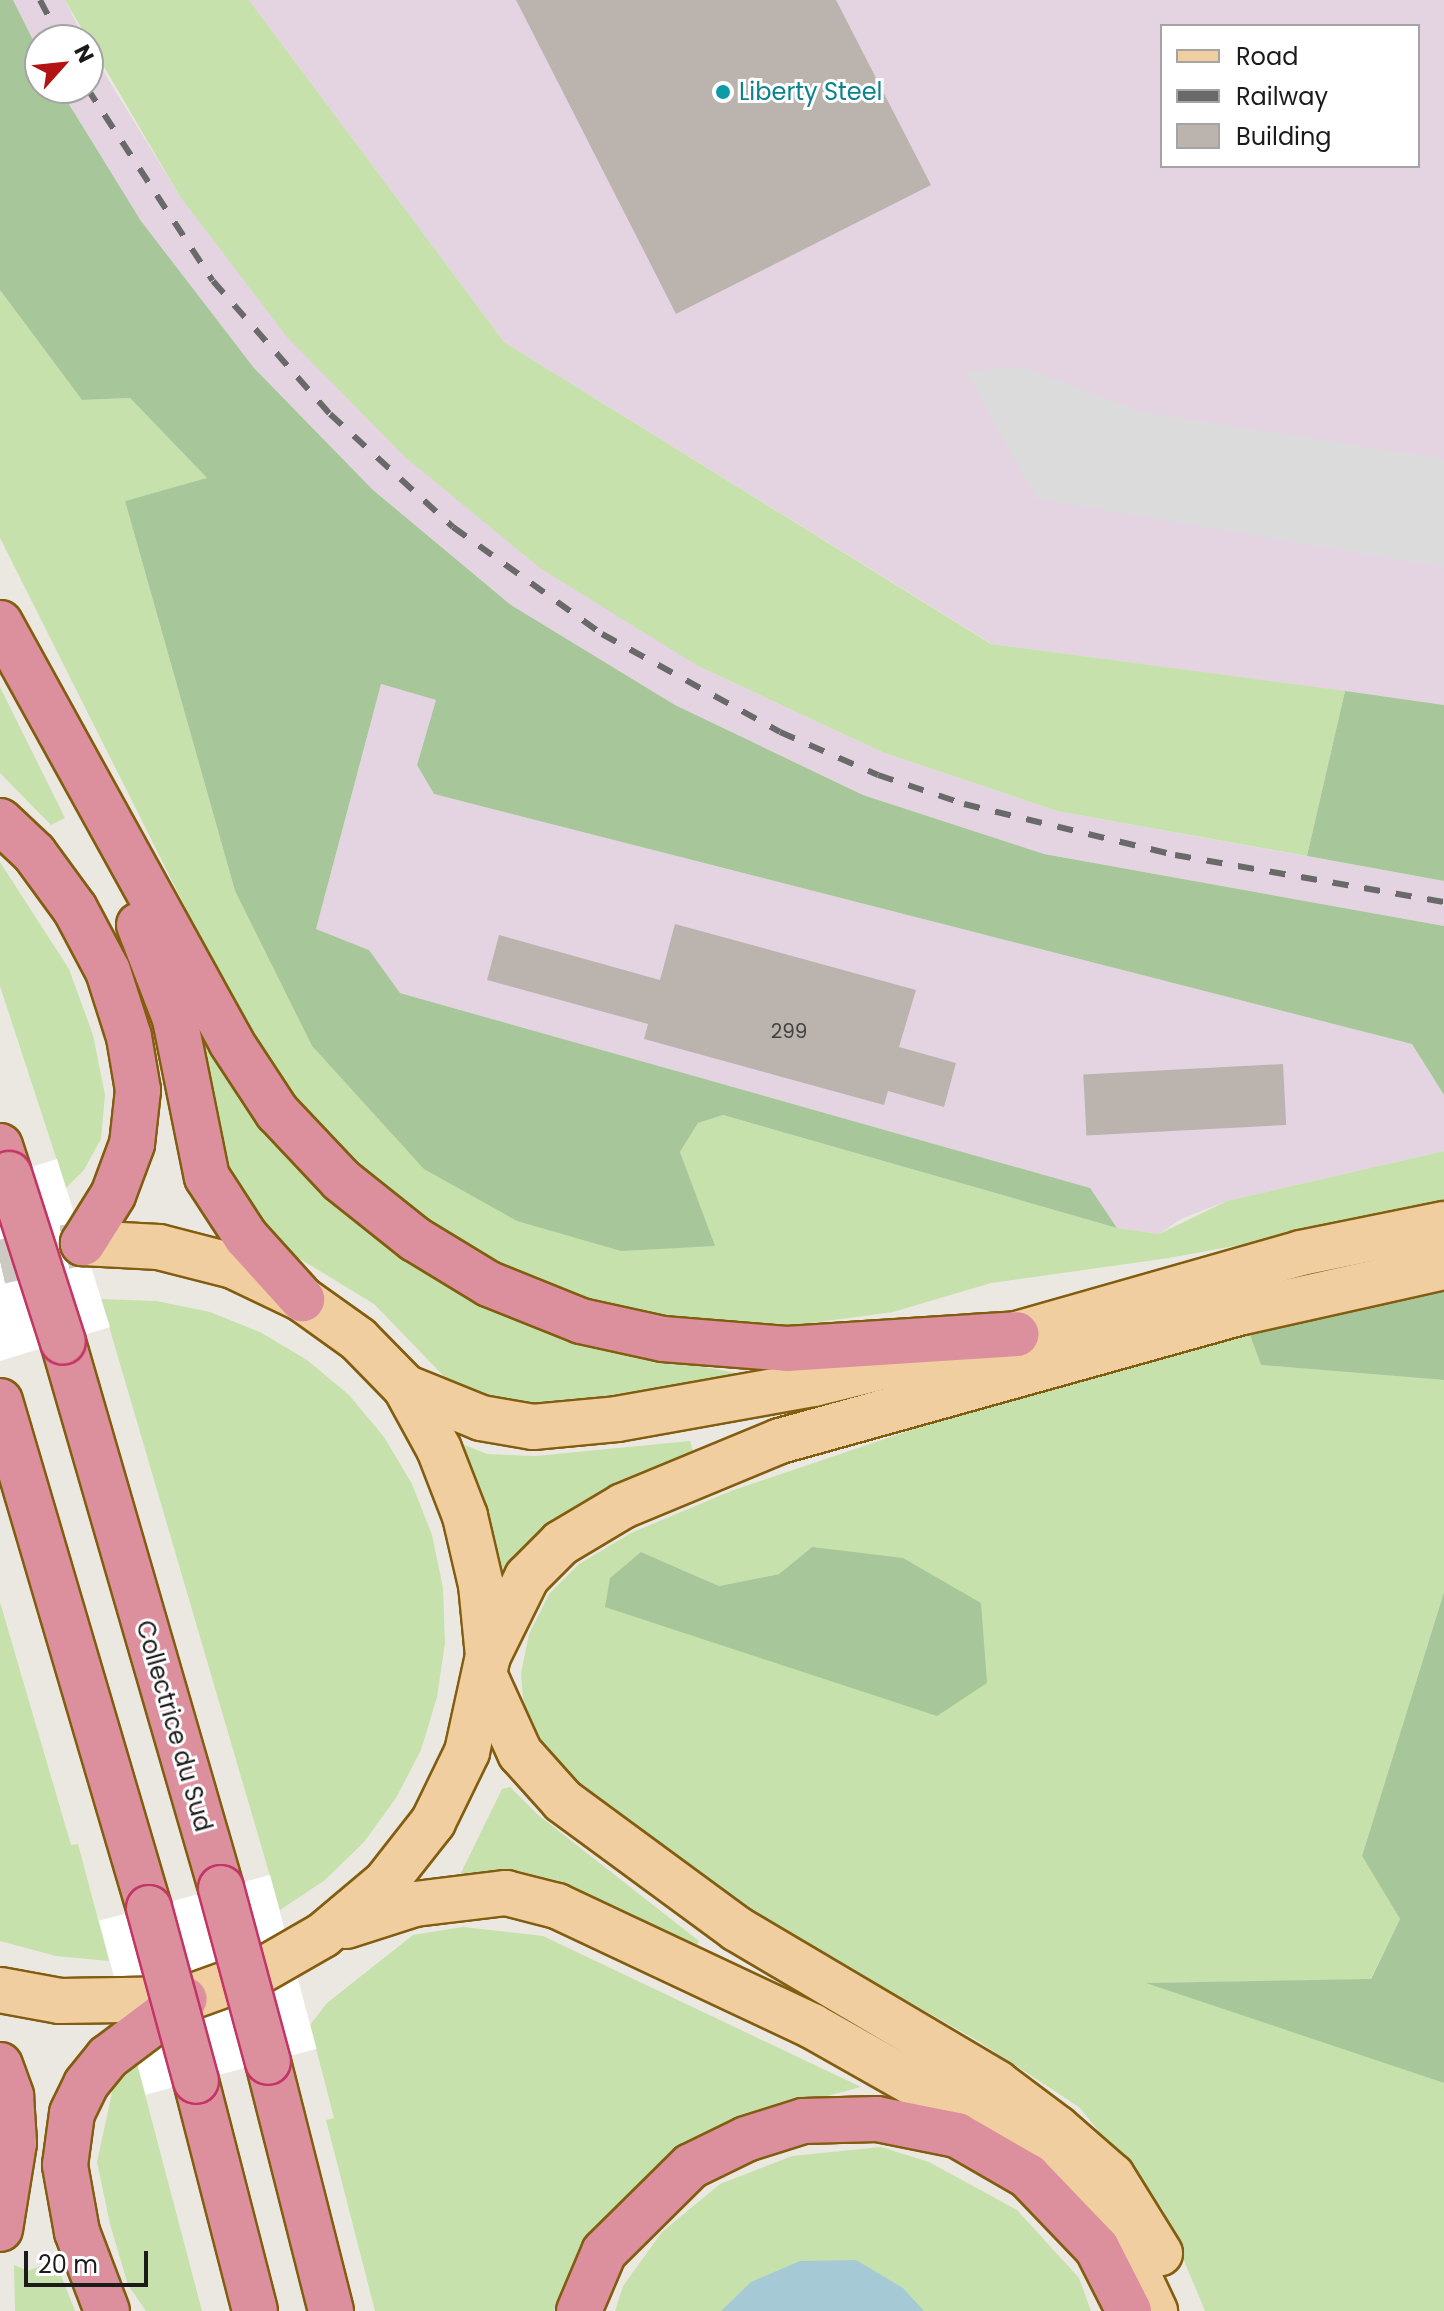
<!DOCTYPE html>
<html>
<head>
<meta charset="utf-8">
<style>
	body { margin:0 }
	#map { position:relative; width:1444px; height:2311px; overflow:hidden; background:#ebe8e1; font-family:Poppins,sans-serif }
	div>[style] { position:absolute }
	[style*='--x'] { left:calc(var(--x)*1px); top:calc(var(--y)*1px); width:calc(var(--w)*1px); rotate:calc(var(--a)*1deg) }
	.industrial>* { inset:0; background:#e4d4e1 }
	.grass>* { inset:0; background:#c6e1ab }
	.forest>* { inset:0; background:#a7c79a }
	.parking>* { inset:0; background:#dbdbdb }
	.water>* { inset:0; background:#a5cad5 }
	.pier>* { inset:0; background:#fff; transform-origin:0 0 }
	.building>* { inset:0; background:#bbb4ae; transform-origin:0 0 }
	.major-tunnel>* { height:44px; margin-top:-22px; transform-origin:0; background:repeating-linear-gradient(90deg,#ccc9c3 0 44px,transparent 0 66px) }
	.roads { filter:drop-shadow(2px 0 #835d0f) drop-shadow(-2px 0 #835d0f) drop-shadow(0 2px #835d0f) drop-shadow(0 -2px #835d0f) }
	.major>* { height:44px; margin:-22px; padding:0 22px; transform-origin:22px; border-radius:22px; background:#f1cea0 }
	.highway>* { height:44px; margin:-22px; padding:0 22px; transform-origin:22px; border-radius:22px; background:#dc909e }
	.rail>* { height:6px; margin-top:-3px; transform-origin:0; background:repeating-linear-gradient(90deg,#696969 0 16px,transparent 0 32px) }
	.bridges { filter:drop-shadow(2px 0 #c33565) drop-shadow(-2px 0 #c33565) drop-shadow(0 2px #c33565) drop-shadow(0 -2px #c33565) }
	.highway-bridge>* { height:44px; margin:-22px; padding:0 22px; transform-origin:22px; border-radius:22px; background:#dc909e }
	.dots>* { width:22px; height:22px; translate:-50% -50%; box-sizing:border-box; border:4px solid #fff; border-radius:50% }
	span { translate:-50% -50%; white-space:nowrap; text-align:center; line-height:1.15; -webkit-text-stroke:6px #fff; paint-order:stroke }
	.number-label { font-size:20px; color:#434140 }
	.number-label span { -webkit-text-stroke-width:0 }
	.culture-label { font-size:24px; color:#0d838f }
	.left { translate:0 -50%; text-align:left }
	.street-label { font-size:24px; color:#1b1b1b }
	.legend { position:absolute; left:1160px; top:24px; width:260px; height:144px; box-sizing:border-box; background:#fff; border:2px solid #a4a4a4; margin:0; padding:10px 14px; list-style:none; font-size:24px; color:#1b1b1b }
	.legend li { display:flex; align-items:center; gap:16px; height:40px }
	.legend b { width:40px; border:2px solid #a4a4a4 }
	.north { position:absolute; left:24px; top:24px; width:80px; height:80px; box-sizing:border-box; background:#fff; border:2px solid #a4a4a4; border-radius:50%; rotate:63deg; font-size:22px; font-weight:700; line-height:32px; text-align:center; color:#1b1b1b }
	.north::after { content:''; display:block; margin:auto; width:28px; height:36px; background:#b21414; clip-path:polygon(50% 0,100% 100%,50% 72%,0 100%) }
	.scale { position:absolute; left:24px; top:2251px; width:124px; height:36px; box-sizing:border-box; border:4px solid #1b1b1b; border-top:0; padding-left:10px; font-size:24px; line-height:28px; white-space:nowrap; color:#1b1b1b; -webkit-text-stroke:6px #fff; paint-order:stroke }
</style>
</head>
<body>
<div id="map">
	<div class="industrial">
		<div style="clip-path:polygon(13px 0,65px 0,85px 40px,40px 40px,40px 54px)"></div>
		<div style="clip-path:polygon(evenodd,249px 0,1444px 0,1444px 705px,992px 644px,504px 342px,249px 0,1162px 26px,1418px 26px,1418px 166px,1162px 166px,1162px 26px)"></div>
		<div style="clip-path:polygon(88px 46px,179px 195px,698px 666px,882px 752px,1057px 811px,1444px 881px,1444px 926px,1044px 854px,863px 795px,675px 705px,511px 605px,373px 490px,254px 368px,141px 221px,59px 88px,88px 88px)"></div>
		<div style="clip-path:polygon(381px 684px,436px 700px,417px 765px,434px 794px,1412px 1044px,1444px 1095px,1444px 1151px,1227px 1201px,1181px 1219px,1159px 1234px,1117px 1228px,1089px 1188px,400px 993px,369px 950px,316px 929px)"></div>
	</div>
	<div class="grass">
		<div style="clip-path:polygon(65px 0,249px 0,504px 342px,991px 644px,1345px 691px,1307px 856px,1057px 811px,882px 752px,698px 666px,540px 568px,405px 457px,287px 337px,179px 195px)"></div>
		<div style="clip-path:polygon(0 290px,82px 400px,130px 398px,208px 479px,125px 501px,235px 891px,312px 1046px,424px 1168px,714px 1246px,680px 1152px,698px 1123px,723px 1115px,1117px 1228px,1159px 1234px,1227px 1201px,1444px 1151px,1444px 1207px,1169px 1258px,991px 1283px,893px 1312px,796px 1325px,679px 1318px,595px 1302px,504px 1265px,430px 1220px,358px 1165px,296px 1099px,247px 1030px,0 538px)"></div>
		<div style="clip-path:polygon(0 687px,65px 818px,51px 825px,0 773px)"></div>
		<div style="clip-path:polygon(0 862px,69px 969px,93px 1035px,105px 1095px,101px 1139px,84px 1170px,66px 1188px,0 986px)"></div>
		<div style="clip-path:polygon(189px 1017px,255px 1115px,635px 1354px,742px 1374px,747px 1385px,518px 1412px,464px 1397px,374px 1304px,292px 1254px,254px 1220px,223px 1174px)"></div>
		<div style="clip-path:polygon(101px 1299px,156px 1301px,210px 1312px,260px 1332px,307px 1360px,349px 1395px,384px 1437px,412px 1484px,432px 1535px,443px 1588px,445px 1643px,437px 1697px,421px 1750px,396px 1798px,364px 1842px,325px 1880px,280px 1910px)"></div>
		<div style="clip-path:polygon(evenodd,1247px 1327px,1261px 1365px,1444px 1380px,1444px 1592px,1362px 1856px,1400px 1919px,1370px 1980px,1149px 1983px,1444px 2083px,1444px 2311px,1205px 2311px,1163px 2210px,1079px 2107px,978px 2041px,731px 1901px,565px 1777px,538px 1745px,524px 1710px,521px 1673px,529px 1634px,549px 1594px,579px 1564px,631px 1533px,731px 1491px,923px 1426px,1247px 1327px,812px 1547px,937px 1716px,641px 1552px,719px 1586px,779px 1574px,812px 1547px)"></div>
		<div style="clip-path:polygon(690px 1441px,693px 1451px,612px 1489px,501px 1578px,461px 1450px,465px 1445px,487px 1454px,535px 1456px)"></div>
		<div style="clip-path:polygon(0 1602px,71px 1845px,78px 1844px,109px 1961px,56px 1956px,0 1941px)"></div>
		<div style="clip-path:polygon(510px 1787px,537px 1814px,699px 1941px,694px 1951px,458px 1879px,502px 1789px)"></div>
		<div style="clip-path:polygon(463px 1927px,543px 1936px,861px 2087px,789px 2106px,665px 2162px,617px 2206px,579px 2252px,554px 2311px,375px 2311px,326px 2120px,334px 2118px,310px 2025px,327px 2003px,413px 1935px)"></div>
		<div style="clip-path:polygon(137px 2064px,202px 2311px,146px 2311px,128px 2285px,110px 2224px,97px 2162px,113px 2088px)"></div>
		<div style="clip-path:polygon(881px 2147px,929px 2162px,1017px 2210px,1079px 2278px,1091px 2311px,615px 2311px,623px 2286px,662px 2232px,720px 2184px,792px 2156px)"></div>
		<div style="clip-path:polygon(55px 2260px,75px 2311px,15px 2311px,14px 2265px,28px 2271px)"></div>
	</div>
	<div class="forest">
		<div style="clip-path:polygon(0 0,13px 0,40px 54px,40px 88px,59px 88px,141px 221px,254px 368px,373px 490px,511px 605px,675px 705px,863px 795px,1044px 854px,1444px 926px,1444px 1095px,1412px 1044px,434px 794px,417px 765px,436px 700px,381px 684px,316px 929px,369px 950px,400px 993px,1090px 1188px,1117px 1228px,723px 1115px,698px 1123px,680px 1152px,715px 1246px,621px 1251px,517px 1221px,424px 1169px,312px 1046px,235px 891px,125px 501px,207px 478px,130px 398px,82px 400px,0 290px)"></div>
		<div style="clip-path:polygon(1345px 691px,1444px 705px,1444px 881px,1307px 856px)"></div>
		<div style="clip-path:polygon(1444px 1291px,1444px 1380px,1261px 1365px,1247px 1327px)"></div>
		<div style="clip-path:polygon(812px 1547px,903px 1558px,981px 1603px,987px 1683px,937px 1716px,605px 1607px,610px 1578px,641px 1552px,719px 1586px,779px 1574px)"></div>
		<div style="clip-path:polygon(1444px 1592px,1444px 2083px,1146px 1983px,1371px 1979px,1400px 1919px,1362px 1856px)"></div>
	</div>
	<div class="parking">
		<div style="clip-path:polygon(1000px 368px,1030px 370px,1142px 412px,1444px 459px,1444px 567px,1037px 499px,966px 372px)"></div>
	</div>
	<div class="water">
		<div style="clip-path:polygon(856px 2260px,903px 2288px,924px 2311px,721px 2311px,751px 2282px,800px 2261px)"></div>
	</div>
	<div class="pier">
		<div style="clip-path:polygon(57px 1159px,110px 1327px,0 1361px,0 1177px)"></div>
		<div style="left:270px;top:1875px;width:180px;height:177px;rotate:75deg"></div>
	</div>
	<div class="building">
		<div style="clip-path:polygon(516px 0,836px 0,931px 185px,676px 314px)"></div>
		<div style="clip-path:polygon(675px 924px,916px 990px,899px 1047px,956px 1063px,944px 1107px,888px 1091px,884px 1105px,644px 1039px,648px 1024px,487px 980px,499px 935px,660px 980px)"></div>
		<div style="left:1283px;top:1064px;width:61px;height:200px;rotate:87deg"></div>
	</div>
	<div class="major-tunnel">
		<div style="--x:0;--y:1262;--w:85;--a:-12.9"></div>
	</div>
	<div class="roads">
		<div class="major">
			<div style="--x:405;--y:1387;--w:82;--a:22.2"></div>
			<div style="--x:481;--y:1418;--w:53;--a:9.8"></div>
			<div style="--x:533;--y:1427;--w:84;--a:-5.4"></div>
			<div style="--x:617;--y:1419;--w:200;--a:-10.1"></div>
			<div style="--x:814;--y:1384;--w:209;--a:-13.8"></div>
			<div style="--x:1017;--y:1334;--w:295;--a:-15.9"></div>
			<div style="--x:1301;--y:1253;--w:146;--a:-11.5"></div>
			<div style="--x:488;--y:1656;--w:88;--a:-63.7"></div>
			<div style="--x:527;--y:1577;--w:48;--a:-45"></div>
			<div style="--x:561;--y:1543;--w:72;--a:-30.8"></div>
			<div style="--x:623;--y:1506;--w:170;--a:-22.5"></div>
			<div style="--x:780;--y:1441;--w:481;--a:-15.6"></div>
			<div style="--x:1243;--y:1312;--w:206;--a:-12.6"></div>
			<div style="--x:485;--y:1676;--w:85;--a:65.6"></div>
			<div style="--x:520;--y:1753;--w:64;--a:48.1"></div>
			<div style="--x:563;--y:1801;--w:216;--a:36.3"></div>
			<div style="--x:737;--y:1929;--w:302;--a:30.6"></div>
			<div style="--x:997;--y:2083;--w:75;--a:36.9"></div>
			<div style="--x:1057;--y:2128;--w:73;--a:41.1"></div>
			<div style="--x:1112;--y:2176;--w:91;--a:58.1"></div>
			<div style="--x:346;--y:1926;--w:72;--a:-17.7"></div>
			<div style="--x:415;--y:1904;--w:92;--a:-6.9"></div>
			<div style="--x:506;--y:1893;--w:53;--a:14.3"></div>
			<div style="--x:557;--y:1906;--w:282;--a:25.2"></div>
			<div style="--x:812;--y:2026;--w:254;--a:29.5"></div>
			<div style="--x:1033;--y:2151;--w:124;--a:45"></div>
			<div style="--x:1121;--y:2239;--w:80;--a:64.7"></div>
			<div style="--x:0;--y:1990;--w:61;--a:10.4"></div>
			<div style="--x:60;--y:2001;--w:125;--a:-0.9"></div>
			<div style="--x:185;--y:1999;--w:77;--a:-19.9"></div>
			<div style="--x:257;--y:1973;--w:76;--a:-29.9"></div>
			<div style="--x:323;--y:1935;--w:81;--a:-40"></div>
			<div style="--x:385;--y:1883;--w:78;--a:-51.8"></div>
			<div style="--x:433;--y:1822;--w:78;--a:-64.1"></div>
			<div style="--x:467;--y:1752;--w:98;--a:-77.7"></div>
			<div style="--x:488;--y:1656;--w:71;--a:-95.6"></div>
			<div style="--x:481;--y:1585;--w:71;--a:-103.1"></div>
			<div style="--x:465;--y:1516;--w:72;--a:-111.2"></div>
			<div style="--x:439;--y:1449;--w:71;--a:-118.7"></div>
			<div style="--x:405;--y:1387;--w:67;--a:-134.4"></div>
			<div style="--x:358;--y:1339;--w:69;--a:-144.5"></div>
			<div style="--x:302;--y:1299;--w:76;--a:-154.4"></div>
			<div style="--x:233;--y:1266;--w:76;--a:-165.6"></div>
			<div style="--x:159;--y:1247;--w:76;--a:-177"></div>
		</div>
		<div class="highway">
			<div style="--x:0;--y:623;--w:478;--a:61.1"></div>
			<div style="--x:231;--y:1042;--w:84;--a:56.7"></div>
			<div style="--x:277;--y:1112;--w:93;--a:46.7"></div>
			<div style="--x:341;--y:1180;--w:95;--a:38.6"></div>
			<div style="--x:415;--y:1239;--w:87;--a:31.3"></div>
			<div style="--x:489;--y:1284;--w:99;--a:21.9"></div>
			<div style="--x:581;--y:1321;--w:84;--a:12.4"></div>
			<div style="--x:663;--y:1339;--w:124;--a:4.6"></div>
			<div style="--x:787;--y:1349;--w:230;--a:-3.7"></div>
			<div style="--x:0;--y:821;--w:47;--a:43.3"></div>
			<div style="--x:34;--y:853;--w:69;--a:53.8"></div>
			<div style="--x:75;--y:909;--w:70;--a:62"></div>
			<div style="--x:108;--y:971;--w:69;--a:72.3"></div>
			<div style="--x:129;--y:1037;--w:54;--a:80.4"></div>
			<div style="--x:138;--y:1090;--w:54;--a:96.3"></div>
			<div style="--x:132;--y:1144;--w:54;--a:110.4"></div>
			<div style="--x:113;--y:1195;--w:57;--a:122"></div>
			<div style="--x:139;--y:925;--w:101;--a:69"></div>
			<div style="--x:175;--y:1019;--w:161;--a:78.6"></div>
			<div style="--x:207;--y:1177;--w:72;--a:57"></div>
			<div style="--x:246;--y:1237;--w:84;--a:47.9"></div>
			<div style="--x:0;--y:1146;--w:29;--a:72"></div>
			<div style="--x:63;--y:1342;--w:568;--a:73.86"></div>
			<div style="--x:0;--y:1401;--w:528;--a:73.62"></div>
			<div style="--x:268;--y:2062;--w:257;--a:75.8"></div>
			<div style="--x:0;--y:2065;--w:33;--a:70"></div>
			<div style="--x:11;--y:2096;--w:47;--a:86.3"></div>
			<div style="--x:14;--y:2143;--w:87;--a:99.2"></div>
			<div style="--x:196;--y:2081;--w:237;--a:75.6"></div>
			<div style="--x:107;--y:2311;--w:85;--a:-110.8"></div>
			<div style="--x:77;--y:2232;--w:68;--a:-100.2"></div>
			<div style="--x:65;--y:2165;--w:52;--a:-82.3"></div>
			<div style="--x:72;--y:2113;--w:32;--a:-64"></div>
			<div style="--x:86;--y:2084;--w:35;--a:-51"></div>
			<div style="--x:108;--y:2057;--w:96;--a:-37"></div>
			<div style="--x:579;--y:2311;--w:64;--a:-67"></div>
			<div style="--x:604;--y:2252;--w:122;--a:-44.7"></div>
			<div style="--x:691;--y:2166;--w:61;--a:-26.1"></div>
			<div style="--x:746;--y:2139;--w:60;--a:-17.5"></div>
			<div style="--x:803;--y:2121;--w:74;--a:-1.5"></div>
			<div style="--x:877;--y:2119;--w:82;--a:11.3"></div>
			<div style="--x:957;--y:2135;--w:82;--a:30"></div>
			<div style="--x:1028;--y:2176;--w:100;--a:46.2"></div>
			<div style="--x:1097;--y:2248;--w:71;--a:63.1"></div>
		</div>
	</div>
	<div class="rail">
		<div style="--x:40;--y:0;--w:45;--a:62.3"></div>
		<div style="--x:87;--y:88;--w:230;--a:56.9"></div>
		<div style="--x:213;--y:281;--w:177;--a:48.7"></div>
		<div style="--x:330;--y:414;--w:167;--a:42.6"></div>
		<div style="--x:453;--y:527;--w:183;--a:35.7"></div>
		<div style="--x:602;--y:634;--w:203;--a:28.8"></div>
		<div style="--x:780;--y:732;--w:107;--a:23.7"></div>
		<div style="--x:878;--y:775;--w:91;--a:18.6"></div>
		<div style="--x:964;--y:804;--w:217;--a:13.6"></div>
		<div style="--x:1175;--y:855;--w:273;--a:9.9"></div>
	</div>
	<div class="bridges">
		<div class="highway-bridge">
			<div style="--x:9;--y:1174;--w:176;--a:72.2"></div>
			<div style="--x:221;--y:1888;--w:180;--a:74.9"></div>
			<div style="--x:149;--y:1908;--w:179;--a:74.8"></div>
		</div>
	</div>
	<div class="dots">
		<div style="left:723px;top:92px;background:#0f9aa8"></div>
	</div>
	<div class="number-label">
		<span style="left:789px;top:1031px">299</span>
	</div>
	<div class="culture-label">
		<span class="left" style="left:739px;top:92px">Liberty Steel</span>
	</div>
	<div class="street-label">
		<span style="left:174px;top:1726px;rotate:74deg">Collectrice du Sud</span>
	</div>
	<ul class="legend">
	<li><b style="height:10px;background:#f1cea0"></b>Road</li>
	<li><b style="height:10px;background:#696969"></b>Railway</li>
	<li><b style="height:22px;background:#bbb4ae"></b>Building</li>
	</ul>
	<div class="north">N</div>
	<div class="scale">20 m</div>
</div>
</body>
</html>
